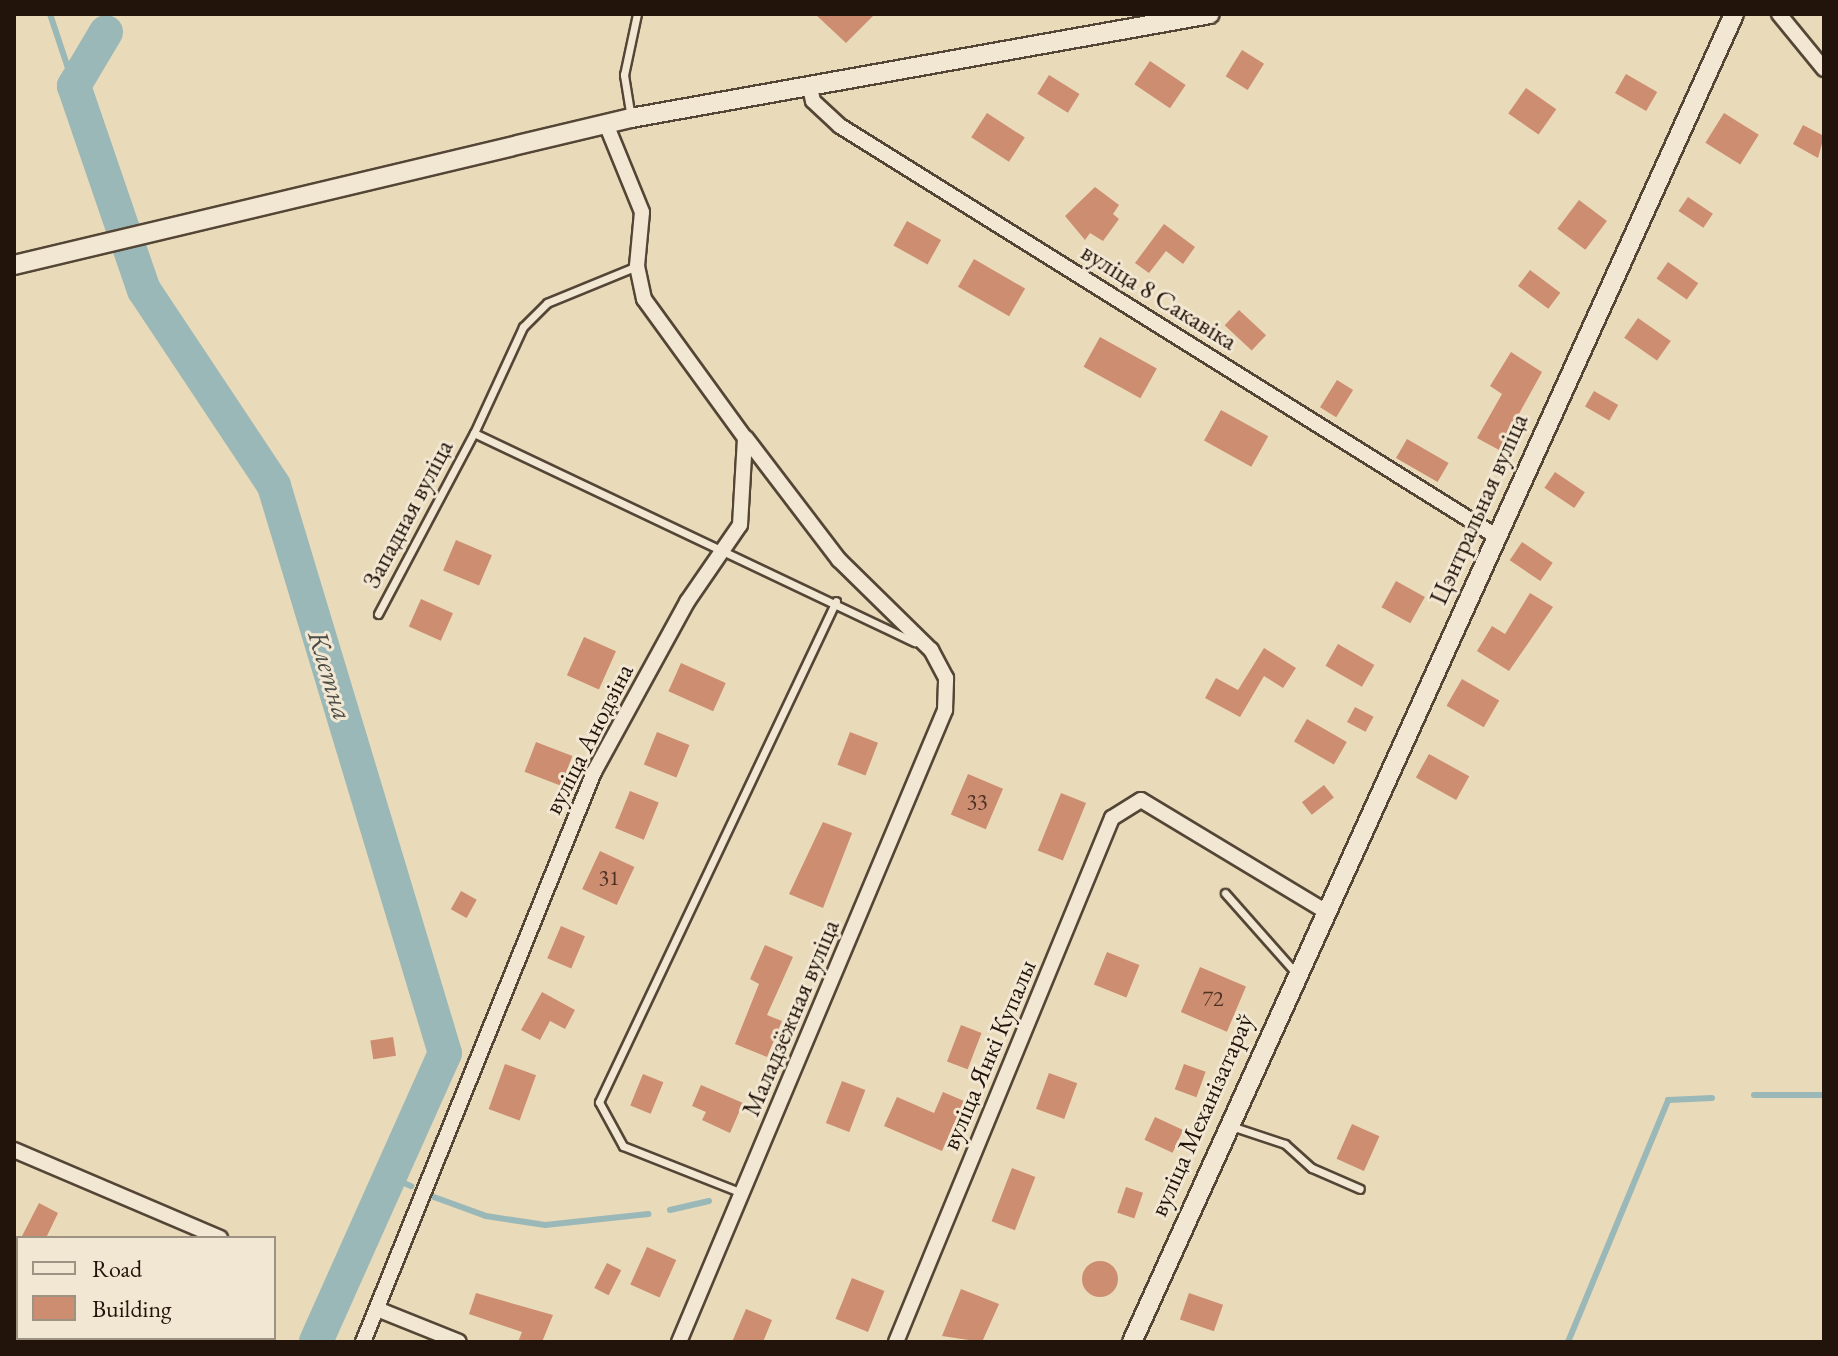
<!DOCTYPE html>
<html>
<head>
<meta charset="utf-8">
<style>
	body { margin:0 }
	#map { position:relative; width:1838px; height:1356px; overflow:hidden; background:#e9dab9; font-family:"EB Garamond",serif }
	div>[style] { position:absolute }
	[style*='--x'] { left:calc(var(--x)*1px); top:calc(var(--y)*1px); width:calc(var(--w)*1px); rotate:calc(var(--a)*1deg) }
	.stream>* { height:6px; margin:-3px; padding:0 3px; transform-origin:3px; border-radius:3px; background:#9ab8b8 }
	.river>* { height:34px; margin:-17px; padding:0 17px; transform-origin:17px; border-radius:17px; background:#9ab8b8 }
	.building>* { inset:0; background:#cd8d70; transform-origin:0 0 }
	.round { border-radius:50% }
	.roads { filter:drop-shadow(2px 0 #544636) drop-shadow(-2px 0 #544636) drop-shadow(0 2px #544636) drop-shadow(0 -2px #544636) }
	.service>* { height:7px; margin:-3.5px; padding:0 3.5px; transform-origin:3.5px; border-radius:3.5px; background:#f1e7d2 }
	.minor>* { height:14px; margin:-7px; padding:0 7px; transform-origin:7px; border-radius:7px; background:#f1e7d2 }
	.tertiary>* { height:18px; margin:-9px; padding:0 9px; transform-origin:9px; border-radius:9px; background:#f1e7d2 }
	span { translate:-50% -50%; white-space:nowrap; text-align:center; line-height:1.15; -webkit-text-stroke:6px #f1e7d2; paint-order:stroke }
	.number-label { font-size:22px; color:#4d3224 }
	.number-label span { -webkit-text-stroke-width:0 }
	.street-label { font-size:26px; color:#22140a }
	.water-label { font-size:28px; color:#4c4d47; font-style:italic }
	.frame { position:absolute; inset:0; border:16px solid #22140a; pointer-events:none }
	.legend { position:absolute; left:16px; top:1236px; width:260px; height:104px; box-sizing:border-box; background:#f1e7d2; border:2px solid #9e9382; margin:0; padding:10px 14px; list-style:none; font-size:24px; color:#22140a }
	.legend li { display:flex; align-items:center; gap:16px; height:40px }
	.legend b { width:40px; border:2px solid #9e9382 }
</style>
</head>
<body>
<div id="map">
	<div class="stream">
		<div style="--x:50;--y:14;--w:76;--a:71.6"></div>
		<div style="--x:1754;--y:1095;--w:70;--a:0"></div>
		<div style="--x:393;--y:1178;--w:20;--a:24"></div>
		<div style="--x:434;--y:1197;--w:55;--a:20.1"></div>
		<div style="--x:486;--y:1216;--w:60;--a:8.7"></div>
		<div style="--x:545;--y:1225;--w:104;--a:-6.1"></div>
		<div style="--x:670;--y:1210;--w:40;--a:-13"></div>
		<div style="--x:1568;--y:1342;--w:262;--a:-67.5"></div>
		<div style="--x:1668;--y:1100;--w:44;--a:-2.6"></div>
	</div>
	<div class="river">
		<div style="--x:106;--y:32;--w:63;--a:120.7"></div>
		<div style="--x:74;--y:86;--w:216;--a:71.1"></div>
		<div style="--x:144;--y:290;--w:235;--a:56.4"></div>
		<div style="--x:274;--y:486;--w:592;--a:73.22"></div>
		<div style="--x:445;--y:1053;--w:316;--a:114.1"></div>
	</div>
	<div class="building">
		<div style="clip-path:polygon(815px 14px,875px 14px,846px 43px)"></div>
		<div style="left:1242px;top:50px;width:26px;height:31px;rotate:32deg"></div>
		<div style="left:1150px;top:61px;width:43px;height:28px;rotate:34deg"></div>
		<div style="left:1626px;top:74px;width:36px;height:22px;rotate:30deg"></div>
		<div style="left:1049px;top:75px;width:36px;height:22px;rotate:32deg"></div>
		<div style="left:1526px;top:88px;width:37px;height:31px;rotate:35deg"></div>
		<div style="left:987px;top:113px;width:45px;height:29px;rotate:33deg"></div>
		<div style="left:1724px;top:113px;width:41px;height:35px;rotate:32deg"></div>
		<div style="clip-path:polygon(1803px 125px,1824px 136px,1818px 158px,1793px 144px)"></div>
		<div style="clip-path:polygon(1095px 187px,1119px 205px,1113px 214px,1119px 219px,1103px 241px,1090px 233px,1085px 240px,1065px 216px)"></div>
		<div style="left:1688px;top:197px;width:30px;height:17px;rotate:34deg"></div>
		<div style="left:1579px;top:200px;width:35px;height:36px;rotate:37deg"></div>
		<div style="left:907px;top:221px;width:39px;height:28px;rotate:29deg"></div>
		<div style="clip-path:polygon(1164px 224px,1195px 247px,1183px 264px,1166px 251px,1149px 273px,1135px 263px)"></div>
		<div style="left:974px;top:259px;width:59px;height:32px;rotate:30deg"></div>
		<div style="left:1668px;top:262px;width:37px;height:20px;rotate:35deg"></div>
		<div style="left:1530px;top:270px;width:38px;height:20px;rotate:37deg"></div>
		<div style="left:1239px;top:310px;width:37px;height:21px;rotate:43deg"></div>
		<div style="left:1638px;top:318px;width:40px;height:24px;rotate:35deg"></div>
		<div style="left:1100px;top:337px;width:65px;height:34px;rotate:29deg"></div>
		<div style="clip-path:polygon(1511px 352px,1542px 372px,1499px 450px,1477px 438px,1502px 394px,1490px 386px)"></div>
		<div style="left:1337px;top:380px;width:19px;height:32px;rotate:32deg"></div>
		<div style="left:1594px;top:391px;width:28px;height:18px;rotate:30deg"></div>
		<div style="left:1221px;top:410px;width:54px;height:35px;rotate:29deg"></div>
		<div style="left:1407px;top:439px;width:48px;height:22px;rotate:30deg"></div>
		<div style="left:1555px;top:472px;width:36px;height:19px;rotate:34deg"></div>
		<div style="left:456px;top:540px;width:39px;height:33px;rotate:23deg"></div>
		<div style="left:1522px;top:542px;width:37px;height:22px;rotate:34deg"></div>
		<div style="left:1396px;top:581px;width:33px;height:30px;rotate:29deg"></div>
		<div style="clip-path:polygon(1530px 593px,1553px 607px,1509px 671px,1477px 651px,1492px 626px,1505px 634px)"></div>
		<div style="left:421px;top:599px;width:35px;height:30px;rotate:24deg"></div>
		<div style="left:584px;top:637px;width:35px;height:42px;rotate:24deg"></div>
		<div style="left:1338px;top:644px;width:42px;height:25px;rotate:30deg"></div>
		<div style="clip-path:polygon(1264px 648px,1296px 668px,1283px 688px,1264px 676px,1240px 717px,1205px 698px,1216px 678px,1238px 690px)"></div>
		<div style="left:681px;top:663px;width:49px;height:31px;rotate:24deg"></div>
		<div style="left:1462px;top:679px;width:43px;height:31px;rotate:30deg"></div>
		<div style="left:1355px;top:707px;width:21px;height:17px;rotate:28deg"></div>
		<div style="left:1307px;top:719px;width:46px;height:26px;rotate:30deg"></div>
		<div style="left:657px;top:732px;width:35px;height:35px;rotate:22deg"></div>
		<div style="left:850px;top:732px;width:30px;height:35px;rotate:21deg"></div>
		<div style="left:536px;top:742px;width:39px;height:32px;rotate:21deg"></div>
		<div style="left:1429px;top:754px;width:46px;height:27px;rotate:29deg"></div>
		<div style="left:968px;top:774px;width:38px;height:44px;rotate:23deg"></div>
		<div style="left:1324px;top:785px;width:16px;height:28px;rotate:52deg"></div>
		<div style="left:630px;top:791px;width:31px;height:40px;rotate:22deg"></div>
		<div style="left:1061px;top:793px;width:27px;height:62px;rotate:22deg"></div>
		<div style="clip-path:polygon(823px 822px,852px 833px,823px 908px,789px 894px)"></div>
		<div style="left:600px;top:851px;width:38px;height:42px;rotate:25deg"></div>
		<div style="left:461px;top:891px;width:18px;height:21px;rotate:29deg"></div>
		<div style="left:561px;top:926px;width:26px;height:35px;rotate:23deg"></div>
		<div style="clip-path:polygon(765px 945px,793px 957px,767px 1015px,782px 1021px,767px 1057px,735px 1044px,759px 984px,750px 979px)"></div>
		<div style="left:1107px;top:952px;width:35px;height:35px;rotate:22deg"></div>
		<div style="left:1200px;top:967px;width:50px;height:49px;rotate:23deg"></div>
		<div style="clip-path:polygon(542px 992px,575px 1010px,565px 1029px,550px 1021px,540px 1040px,521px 1030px)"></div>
		<div style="left:961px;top:1025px;width:22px;height:39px;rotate:21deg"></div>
		<div style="left:393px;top:1037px;width:19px;height:23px;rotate:81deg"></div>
		<div style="left:505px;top:1064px;width:33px;height:48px;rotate:20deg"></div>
		<div style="left:1184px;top:1064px;width:23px;height:27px;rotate:20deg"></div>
		<div style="left:1049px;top:1073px;width:30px;height:38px;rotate:20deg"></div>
		<div style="left:643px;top:1074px;width:22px;height:34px;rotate:22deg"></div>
		<div style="left:842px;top:1081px;width:25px;height:45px;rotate:21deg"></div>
		<div style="clip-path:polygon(701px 1085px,743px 1103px,730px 1133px,702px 1120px,706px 1112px,692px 1106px)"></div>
		<div style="clip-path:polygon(943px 1092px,964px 1101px,942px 1151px,884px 1126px,897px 1097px,934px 1113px)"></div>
		<div style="left:1155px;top:1117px;width:31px;height:25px;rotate:25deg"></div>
		<div style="left:1352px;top:1124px;width:30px;height:38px;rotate:24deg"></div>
		<div style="left:1012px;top:1168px;width:25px;height:57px;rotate:21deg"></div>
		<div style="left:1126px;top:1187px;width:18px;height:27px;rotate:19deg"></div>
		<div style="clip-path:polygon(39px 1203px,58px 1213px,46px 1238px,21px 1238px)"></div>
		<div style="left:647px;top:1247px;width:32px;height:41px;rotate:24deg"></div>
		<div class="round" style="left:1082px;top:1261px;width:36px;height:36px"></div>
		<div style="left:607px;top:1263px;width:16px;height:28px;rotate:27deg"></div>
		<div style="left:852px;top:1278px;width:35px;height:44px;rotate:22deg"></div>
		<div style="clip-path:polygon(961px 1289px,999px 1304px,982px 1342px,942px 1336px)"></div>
		<div style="clip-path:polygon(476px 1293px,553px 1315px,542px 1342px,518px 1342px,522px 1332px,469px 1314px)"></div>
		<div style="left:1189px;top:1293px;width:36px;height:28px;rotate:19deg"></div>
		<div style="clip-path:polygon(746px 1309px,772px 1320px,763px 1342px,732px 1342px)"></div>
	</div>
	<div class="roads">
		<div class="service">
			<div style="--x:631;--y:118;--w:44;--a:-99.2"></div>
			<div style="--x:624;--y:75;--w:62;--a:-78"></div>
			<div style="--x:637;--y:266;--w:97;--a:157.7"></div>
			<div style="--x:547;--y:303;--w:34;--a:135"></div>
			<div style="--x:523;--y:327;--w:117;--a:114.8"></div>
			<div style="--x:474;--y:433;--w:488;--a:25.4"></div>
			<div style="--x:378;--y:614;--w:205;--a:-62.1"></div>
			<div style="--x:1225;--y:893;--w:106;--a:48.5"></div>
			<div style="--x:1231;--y:1126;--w:57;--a:18.4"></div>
			<div style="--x:1285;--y:1144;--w:36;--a:42"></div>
			<div style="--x:1312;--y:1168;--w:52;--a:23.6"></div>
			<div style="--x:742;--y:1193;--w:128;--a:-158.4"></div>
			<div style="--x:623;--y:1146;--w:50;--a:-118.6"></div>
			<div style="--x:599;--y:1102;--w:554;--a:-64.68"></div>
		</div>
		<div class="minor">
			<div style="--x:1779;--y:14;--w:71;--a:50.7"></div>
			<div style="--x:810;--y:87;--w:14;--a:78"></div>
			<div style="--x:813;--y:101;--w:37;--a:43"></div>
			<div style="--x:840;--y:126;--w:774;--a:32.01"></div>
			<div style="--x:14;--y:1150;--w:224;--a:23.1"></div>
			<div style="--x:377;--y:1309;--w:88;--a:21.9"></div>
			<div style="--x:239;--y:1342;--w:4;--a:-63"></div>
			<div style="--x:363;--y:1342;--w:615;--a:-67.94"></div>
			<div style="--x:594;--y:772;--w:194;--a:-61.3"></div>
			<div style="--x:687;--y:602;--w:93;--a:-55.5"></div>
			<div style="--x:740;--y:525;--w:87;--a:-86.7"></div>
			<div style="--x:745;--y:438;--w:172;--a:-126"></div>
			<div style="--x:644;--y:299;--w:34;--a:-102"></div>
			<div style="--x:637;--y:266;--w:54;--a:-84.7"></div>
			<div style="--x:642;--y:212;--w:95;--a:-112.2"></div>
			<div style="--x:679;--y:1342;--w:686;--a:-67.17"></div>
			<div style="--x:945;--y:710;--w:32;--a:-88"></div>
			<div style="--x:946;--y:678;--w:32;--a:-118"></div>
			<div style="--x:931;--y:650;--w:129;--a:-135.6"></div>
			<div style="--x:839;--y:560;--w:153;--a:-127.3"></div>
			<div style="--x:896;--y:1342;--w:567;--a:-67.6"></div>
			<div style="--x:1112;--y:818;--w:34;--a:-32"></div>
			<div style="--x:1141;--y:800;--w:213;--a:31.1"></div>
		</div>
		<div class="tertiary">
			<div style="--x:14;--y:265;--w:634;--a:-13.4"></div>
			<div style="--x:631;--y:118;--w:588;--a:-10.18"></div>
			<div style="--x:1132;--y:1342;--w:1458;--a:-65.61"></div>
		</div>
	</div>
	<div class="number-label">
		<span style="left:977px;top:802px">33</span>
		<span style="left:609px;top:878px">31</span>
		<span style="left:1213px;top:999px">72</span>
	</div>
	<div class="street-label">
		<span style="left:1159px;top:297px;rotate:32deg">вуліца 8 Сакавіка</span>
		<span style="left:1479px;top:509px;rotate:-66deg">Цэнтральная вуліца</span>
		<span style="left:408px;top:514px;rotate:-62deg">Западная вуліца</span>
		<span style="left:589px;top:739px;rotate:-63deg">вуліца Анодзіна</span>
		<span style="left:791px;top:1018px;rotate:-67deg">Маладзёжная вуліца</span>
		<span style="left:989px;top:1055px;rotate:-67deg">вуліца Янкі Купалы</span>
		<span style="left:1202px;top:1115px;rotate:-66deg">вуліца Механізатараў</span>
	</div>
	<div class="water-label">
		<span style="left:331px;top:675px;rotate:73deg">Клетна</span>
	</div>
	<div class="frame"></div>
	<ul class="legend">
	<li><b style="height:10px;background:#f1e7d2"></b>Road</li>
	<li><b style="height:22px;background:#cd8d70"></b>Building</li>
	</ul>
</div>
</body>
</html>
